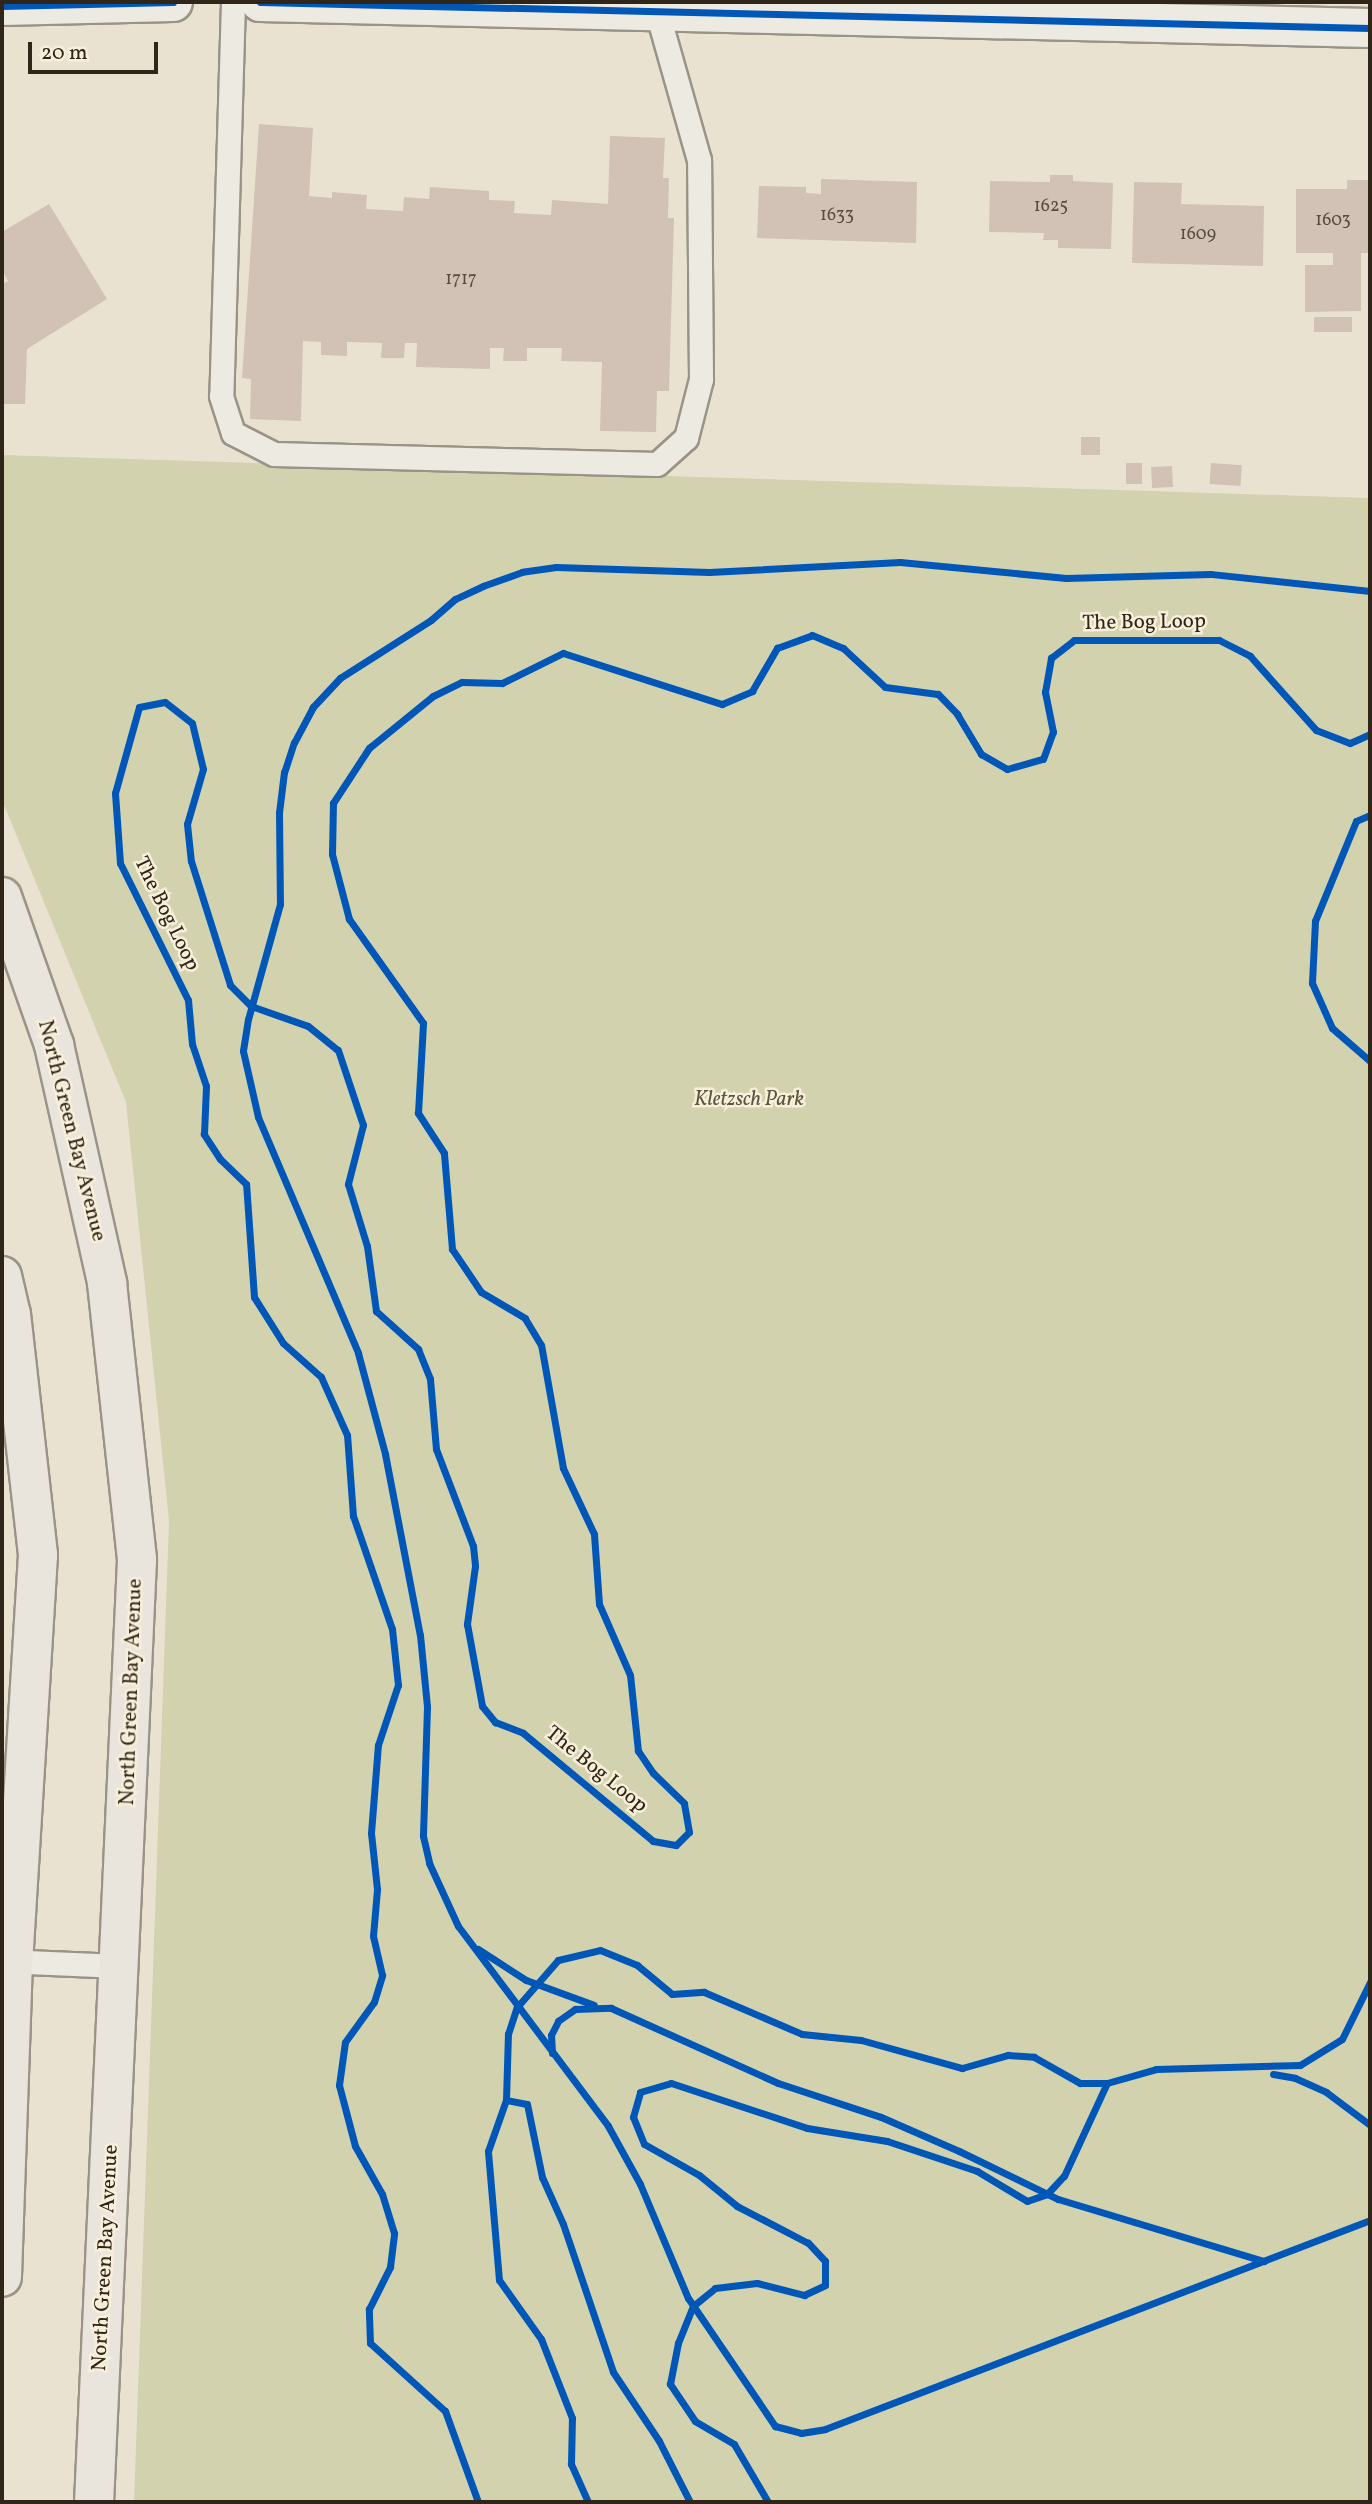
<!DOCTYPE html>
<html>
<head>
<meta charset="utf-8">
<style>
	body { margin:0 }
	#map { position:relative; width:1372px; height:2504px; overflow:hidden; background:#eae2d0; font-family:Vollkorn,serif }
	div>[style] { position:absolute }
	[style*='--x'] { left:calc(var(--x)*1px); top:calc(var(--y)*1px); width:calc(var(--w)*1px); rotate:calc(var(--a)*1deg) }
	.green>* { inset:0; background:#d2d2ae }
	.building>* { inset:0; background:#d2c2b5; transform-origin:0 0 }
	.roads { filter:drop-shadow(2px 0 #9a9388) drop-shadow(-2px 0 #9a9388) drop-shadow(0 2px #9a9388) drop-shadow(0 -2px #9a9388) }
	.service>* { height:23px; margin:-11.5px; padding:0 11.5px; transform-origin:11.5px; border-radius:11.5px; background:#edeae1 }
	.tertiary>* { height:38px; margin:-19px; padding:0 19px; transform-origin:19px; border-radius:19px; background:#edeae1 }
	.primary>* { height:38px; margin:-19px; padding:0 19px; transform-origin:19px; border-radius:19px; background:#eae5dc }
	.cycleway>* { height:7px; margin:-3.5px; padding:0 3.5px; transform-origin:3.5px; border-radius:3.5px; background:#0057b8 }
	span { translate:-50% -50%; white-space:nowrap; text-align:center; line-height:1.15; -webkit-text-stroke:5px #f8efda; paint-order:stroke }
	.number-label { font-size:18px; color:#584c40 }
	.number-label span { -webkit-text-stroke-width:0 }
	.street-label { font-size:21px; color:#302519 }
	.park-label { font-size:21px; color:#5b553d; font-style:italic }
	.frame { position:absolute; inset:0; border:4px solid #302519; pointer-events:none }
	.scale { position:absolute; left:28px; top:42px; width:130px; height:32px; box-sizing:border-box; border:4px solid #302519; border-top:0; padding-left:9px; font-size:21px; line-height:24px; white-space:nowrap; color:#302519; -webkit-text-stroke:5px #f8efda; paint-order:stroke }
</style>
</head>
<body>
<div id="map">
	<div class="green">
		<div style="clip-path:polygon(2px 455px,1370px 498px,1370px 2502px,134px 2502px,169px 1521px,126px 1102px,2px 800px)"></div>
	</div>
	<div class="building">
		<div style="clip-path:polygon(259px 124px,313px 128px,309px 196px,332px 198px,332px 192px,367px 195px,366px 209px,403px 211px,404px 197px,429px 199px,430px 187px,489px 191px,489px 200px,515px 201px,514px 213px,551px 215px,552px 200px,608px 204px,610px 136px,665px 138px,663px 178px,669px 178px,668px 218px,674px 218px,669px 391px,657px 391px,656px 432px,600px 431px,602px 362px,561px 361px,562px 348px,527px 348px,527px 361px,503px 361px,504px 348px,490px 348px,490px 369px,416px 367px,417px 343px,405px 343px,404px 358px,381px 358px,382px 343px,347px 342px,347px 356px,321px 355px,321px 342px,303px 341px,301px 421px,250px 419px,251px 379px,242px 378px)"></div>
		<div style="clip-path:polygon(1050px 175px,1073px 175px,1073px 181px,1113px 183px,1111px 249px,1058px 248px,1058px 240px,1043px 240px,1044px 233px,989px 232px,990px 181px,1050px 182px)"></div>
		<div style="clip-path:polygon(821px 179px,917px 182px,916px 243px,757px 238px,759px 186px,806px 187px,806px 193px,821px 194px)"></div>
		<div style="clip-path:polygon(1347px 180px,1370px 180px,1370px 253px,1361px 253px,1361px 311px,1305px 312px,1305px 265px,1333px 265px,1333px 253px,1296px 253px,1296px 189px,1347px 189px)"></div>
		<div style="clip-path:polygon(1134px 182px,1182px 183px,1181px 204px,1264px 206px,1263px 266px,1132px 263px)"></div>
		<div style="clip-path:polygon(49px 204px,107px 299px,27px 349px,25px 404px,2px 404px,2px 284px,8px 281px,2px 270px,2px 232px)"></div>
		<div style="left:1314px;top:317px;width:38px;height:15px"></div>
		<div style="left:1081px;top:437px;width:19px;height:18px"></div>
		<div style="left:1126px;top:463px;width:16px;height:21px"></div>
		<div style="left:1211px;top:463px;width:31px;height:21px;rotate:4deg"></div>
		<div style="left:1172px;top:466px;width:21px;height:21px;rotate:87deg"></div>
	</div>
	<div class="roads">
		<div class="service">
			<div style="--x:233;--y:2;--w:394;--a:91.7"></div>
			<div style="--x:221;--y:396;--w:39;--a:72"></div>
			<div style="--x:233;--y:433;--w:46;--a:27.1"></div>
			<div style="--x:274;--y:454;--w:383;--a:1.5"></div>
			<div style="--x:657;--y:464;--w:39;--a:-42"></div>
			<div style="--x:686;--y:438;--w:61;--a:-75.7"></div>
			<div style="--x:701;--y:379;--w:219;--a:-90.5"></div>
			<div style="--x:699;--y:160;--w:154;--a:-105.8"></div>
			<div style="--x:2;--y:1961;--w:118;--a:2.4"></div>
		</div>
		<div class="tertiary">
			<div style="--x:260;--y:2;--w:1110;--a:1.34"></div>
			<div style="--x:2;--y:6;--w:171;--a:-1.3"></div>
		</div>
		<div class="primary">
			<div style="--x:2;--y:897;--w:157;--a:70.6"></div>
			<div style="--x:54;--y:1045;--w:244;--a:77.4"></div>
			<div style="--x:107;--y:1283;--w:279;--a:83.8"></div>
			<div style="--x:137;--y:1560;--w:943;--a:92.61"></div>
			<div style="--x:2;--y:1276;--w:39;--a:77"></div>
			<div style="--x:11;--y:1314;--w:243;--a:83.6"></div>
			<div style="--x:38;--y:1555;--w:407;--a:93.5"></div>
			<div style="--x:13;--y:1961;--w:316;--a:92"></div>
		</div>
	</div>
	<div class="cycleway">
		<div style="--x:260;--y:2;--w:1110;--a:1.34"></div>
		<div style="--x:2;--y:6;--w:171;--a:-1.3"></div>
		<div style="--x:1370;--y:591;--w:161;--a:-173.9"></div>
		<div style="--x:1210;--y:574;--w:144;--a:178.4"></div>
		<div style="--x:1066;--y:578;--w:167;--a:-174.5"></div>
		<div style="--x:900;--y:562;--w:191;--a:177"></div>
		<div style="--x:709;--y:572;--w:153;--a:-178.1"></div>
		<div style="--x:556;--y:567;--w:34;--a:172"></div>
		<div style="--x:522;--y:572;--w:41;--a:160.3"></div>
		<div style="--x:483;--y:586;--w:31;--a:155"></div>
		<div style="--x:455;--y:599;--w:32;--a:139"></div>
		<div style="--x:431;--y:620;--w:108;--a:147.5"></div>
		<div style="--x:340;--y:678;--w:40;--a:133"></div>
		<div style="--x:313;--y:707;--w:40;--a:118"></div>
		<div style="--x:294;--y:742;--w:32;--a:108"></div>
		<div style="--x:284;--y:772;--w:41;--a:97"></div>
		<div style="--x:279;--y:813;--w:91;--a:89.4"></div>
		<div style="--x:280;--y:904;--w:119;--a:105.5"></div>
		<div style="--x:248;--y:1019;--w:32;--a:99"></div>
		<div style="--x:243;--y:1051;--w:68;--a:77.2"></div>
		<div style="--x:258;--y:1117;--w:256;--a:67"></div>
		<div style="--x:358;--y:1353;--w:105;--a:75"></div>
		<div style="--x:385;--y:1454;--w:184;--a:79.1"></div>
		<div style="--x:420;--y:1635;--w:72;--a:84.4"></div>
		<div style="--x:427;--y:1707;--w:129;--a:91.8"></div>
		<div style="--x:423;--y:1836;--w:28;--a:77"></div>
		<div style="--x:429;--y:1863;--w:69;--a:65.3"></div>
		<div style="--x:458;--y:1926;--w:250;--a:53.1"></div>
		<div style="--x:608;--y:2126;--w:66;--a:61.1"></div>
		<div style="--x:640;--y:2184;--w:124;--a:67.2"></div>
		<div style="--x:688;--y:2298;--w:155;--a:55.8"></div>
		<div style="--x:775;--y:2426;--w:27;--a:15"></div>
		<div style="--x:801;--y:2433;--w:24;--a:-9"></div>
		<div style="--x:825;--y:2429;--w:584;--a:-20.98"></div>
		<div style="--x:1370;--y:815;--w:15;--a:157"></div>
		<div style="--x:1356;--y:821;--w:108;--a:112.3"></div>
		<div style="--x:1315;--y:921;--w:62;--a:92.8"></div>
		<div style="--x:1312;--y:983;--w:49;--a:66"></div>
		<div style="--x:1332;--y:1028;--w:50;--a:41"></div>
		<div style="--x:478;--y:1949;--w:57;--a:32.9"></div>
		<div style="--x:526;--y:1980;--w:72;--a:20.2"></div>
		<div style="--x:552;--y:2053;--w:18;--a:-93"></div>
		<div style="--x:551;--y:2035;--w:16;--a:-63"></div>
		<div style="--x:558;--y:2021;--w:21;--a:-35"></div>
		<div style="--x:575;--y:2009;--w:36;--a:-2"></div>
		<div style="--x:611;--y:2008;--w:183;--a:24.2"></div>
		<div style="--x:778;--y:2083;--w:108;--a:18.3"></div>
		<div style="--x:881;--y:2117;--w:85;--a:23.6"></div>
		<div style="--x:959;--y:2151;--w:110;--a:25.9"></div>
		<div style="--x:1058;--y:2199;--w:215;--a:16.8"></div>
		<div style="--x:1273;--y:2074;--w:22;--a:10"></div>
		<div style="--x:1295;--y:2078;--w:34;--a:24"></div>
		<div style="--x:1326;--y:2092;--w:55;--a:36.9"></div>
		<div style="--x:506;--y:2100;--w:66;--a:-88.3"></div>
		<div style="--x:508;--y:2034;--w:28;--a:-72"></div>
		<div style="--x:517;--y:2007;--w:62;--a:-48.9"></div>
		<div style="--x:558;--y:1960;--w:43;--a:-13.4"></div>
		<div style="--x:600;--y:1950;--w:40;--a:22"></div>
		<div style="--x:637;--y:1965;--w:45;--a:39.6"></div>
		<div style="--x:672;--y:1994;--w:32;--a:-4"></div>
		<div style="--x:704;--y:1992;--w:107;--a:23.2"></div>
		<div style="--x:802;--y:2034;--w:59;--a:5.8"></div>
		<div style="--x:861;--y:2040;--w:105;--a:15.5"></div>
		<div style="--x:962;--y:2068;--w:48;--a:-15.8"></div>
		<div style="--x:1008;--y:2055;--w:26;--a:4"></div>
		<div style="--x:1034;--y:2057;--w:53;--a:29.5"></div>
		<div style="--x:1080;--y:2083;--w:27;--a:0"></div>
		<div style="--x:478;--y:2502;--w:97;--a:-109.9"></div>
		<div style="--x:445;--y:2411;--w:101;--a:-137.8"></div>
		<div style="--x:370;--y:2343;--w:34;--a:-92"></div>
		<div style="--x:369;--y:2309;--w:47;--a:-63.4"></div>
		<div style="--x:390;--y:2267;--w:34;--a:-83"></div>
		<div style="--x:394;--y:2233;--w:41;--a:-107.1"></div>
		<div style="--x:382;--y:2194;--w:55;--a:-119.4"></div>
		<div style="--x:355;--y:2146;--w:63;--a:-104.7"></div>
		<div style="--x:339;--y:2085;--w:43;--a:-82.1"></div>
		<div style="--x:345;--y:2042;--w:49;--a:-54.1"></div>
		<div style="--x:374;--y:2002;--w:28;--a:-73"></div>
		<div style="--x:382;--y:1975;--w:40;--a:-103"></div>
		<div style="--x:373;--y:1936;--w:47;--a:-85.1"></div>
		<div style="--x:377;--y:1889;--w:56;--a:-96.1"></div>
		<div style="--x:371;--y:1833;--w:88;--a:-85.5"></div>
		<div style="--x:378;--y:1745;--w:63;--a:-71.6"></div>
		<div style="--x:398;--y:1685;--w:56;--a:-96.1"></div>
		<div style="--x:392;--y:1629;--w:120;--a:-109"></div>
		<div style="--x:353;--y:1516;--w:81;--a:-94.2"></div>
		<div style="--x:347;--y:1435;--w:64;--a:-114.1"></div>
		<div style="--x:321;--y:1377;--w:51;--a:-138.2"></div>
		<div style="--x:283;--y:1343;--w:54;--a:-122.2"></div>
		<div style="--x:254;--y:1297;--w:113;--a:-94"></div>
		<div style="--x:246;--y:1184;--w:36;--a:-136"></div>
		<div style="--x:220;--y:1159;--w:30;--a:-123"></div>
		<div style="--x:204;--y:1134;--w:48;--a:-87.6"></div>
		<div style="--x:206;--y:1086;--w:44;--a:-108.4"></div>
		<div style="--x:192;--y:1044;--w:44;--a:-95.2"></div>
		<div style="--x:188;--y:1000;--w:153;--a:-116.4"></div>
		<div style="--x:120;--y:863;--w:70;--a:-94.1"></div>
		<div style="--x:115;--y:793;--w:89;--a:-74.4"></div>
		<div style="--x:139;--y:707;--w:26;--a:-11"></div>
		<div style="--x:165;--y:702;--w:34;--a:38"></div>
		<div style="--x:192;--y:723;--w:47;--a:76.6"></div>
		<div style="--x:203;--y:769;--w:57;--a:106.2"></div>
		<div style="--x:187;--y:824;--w:37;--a:84"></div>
		<div style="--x:191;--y:861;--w:130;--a:72.5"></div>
		<div style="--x:230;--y:985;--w:30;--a:45"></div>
		<div style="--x:251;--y:1006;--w:60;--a:19.3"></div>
		<div style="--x:308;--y:1026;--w:38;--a:39"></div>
		<div style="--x:338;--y:1050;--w:79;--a:71.6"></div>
		<div style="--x:363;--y:1125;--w:61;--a:104.3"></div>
		<div style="--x:348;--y:1184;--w:65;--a:73"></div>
		<div style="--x:367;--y:1246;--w:66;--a:82.1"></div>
		<div style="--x:376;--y:1311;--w:57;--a:42.1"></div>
		<div style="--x:418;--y:1349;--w:32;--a:68"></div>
		<div style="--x:430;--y:1379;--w:70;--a:85.1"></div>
		<div style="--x:436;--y:1449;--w:104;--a:69.1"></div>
		<div style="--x:473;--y:1546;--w:20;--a:84"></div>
		<div style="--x:475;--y:1566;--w:59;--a:97.9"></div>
		<div style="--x:467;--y:1624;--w:83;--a:79.6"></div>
		<div style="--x:482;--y:1706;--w:21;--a:51"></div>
		<div style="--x:495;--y:1722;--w:30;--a:21"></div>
		<div style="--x:523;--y:1733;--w:169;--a:39.7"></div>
		<div style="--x:653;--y:1841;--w:23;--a:10"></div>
		<div style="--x:676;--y:1845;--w:18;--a:-45"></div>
		<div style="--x:689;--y:1832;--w:29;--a:-100"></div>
		<div style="--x:684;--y:1803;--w:43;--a:-135.9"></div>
		<div style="--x:653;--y:1773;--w:27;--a:-124"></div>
		<div style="--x:638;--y:1751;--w:76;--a:-96"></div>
		<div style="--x:630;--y:1675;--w:77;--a:-113.6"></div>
		<div style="--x:599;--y:1604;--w:70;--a:-94.1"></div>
		<div style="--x:594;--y:1534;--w:73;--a:-115.2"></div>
		<div style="--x:563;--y:1468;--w:125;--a:-100.1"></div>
		<div style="--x:541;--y:1345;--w:31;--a:-121"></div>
		<div style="--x:525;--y:1318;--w:51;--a:-149.4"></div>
		<div style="--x:481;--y:1292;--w:52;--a:-124"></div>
		<div style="--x:452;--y:1249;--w:96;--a:-94.8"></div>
		<div style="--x:444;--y:1153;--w:48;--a:-123"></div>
		<div style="--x:418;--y:1113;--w:90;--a:-86.8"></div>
		<div style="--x:423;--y:1023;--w:128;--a:-125.4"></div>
		<div style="--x:349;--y:919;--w:67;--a:-104.7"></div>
		<div style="--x:332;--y:854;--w:51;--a:-88.9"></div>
		<div style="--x:333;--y:803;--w:66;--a:-56.8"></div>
		<div style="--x:369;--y:748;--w:82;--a:-39.1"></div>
		<div style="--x:433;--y:696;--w:32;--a:-26"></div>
		<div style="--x:462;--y:682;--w:40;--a:1.4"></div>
		<div style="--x:502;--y:683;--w:68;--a:-26.2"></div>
		<div style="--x:563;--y:653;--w:167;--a:17.8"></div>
		<div style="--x:722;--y:704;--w:33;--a:-23"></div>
		<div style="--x:752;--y:691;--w:50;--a:-59.8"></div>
		<div style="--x:777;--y:648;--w:37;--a:-20"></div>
		<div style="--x:812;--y:635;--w:34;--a:23"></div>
		<div style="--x:843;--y:648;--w:57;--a:42.9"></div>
		<div style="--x:885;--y:687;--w:53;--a:7.5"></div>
		<div style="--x:938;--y:694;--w:28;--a:46"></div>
		<div style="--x:957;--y:714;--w:47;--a:59"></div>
		<div style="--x:981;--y:754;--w:30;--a:30"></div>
		<div style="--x:1007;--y:769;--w:37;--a:-16"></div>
		<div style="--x:1043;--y:759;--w:29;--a:-70"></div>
		<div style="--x:1053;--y:732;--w:41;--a:-101.3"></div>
		<div style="--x:1045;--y:692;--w:35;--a:-80"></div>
		<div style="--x:1051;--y:658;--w:29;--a:-38"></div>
		<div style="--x:1074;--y:640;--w:145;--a:0"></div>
		<div style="--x:1219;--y:640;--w:35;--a:27"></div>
		<div style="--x:1250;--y:656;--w:99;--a:48.3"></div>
		<div style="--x:1316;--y:730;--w:36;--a:21"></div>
		<div style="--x:1350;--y:743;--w:22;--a:-24"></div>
		<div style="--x:588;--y:2502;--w:42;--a:-114.1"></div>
		<div style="--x:571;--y:2464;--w:46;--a:-88.8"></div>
		<div style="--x:572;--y:2418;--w:85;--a:-111.4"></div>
		<div style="--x:541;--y:2339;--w:72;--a:-125.4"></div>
		<div style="--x:499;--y:2280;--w:129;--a:-94.9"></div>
		<div style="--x:488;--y:2151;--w:54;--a:-70.6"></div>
		<div style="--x:506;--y:2100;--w:21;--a:11"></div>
		<div style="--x:527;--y:2104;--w:75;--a:78.4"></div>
		<div style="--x:542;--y:2177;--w:51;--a:65.9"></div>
		<div style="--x:563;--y:2224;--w:156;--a:71.3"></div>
		<div style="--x:613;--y:2372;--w:83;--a:56.3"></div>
		<div style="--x:659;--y:2441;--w:68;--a:63.1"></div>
		<div style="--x:768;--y:2502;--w:67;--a:-120.4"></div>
		<div style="--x:734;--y:2444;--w:45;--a:-149.5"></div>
		<div style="--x:695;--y:2421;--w:45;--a:-124"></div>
		<div style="--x:670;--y:2384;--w:42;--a:-79"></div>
		<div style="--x:678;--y:2343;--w:40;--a:-68"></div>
		<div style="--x:693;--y:2306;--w:28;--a:-39"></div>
		<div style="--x:715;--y:2288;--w:42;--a:-6.8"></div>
		<div style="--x:757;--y:2283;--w:49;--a:14.3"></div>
		<div style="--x:804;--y:2295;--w:23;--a:-25"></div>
		<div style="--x:825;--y:2285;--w:24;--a:-90"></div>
		<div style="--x:825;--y:2261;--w:25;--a:-133"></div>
		<div style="--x:808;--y:2243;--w:80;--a:-152.5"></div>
		<div style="--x:737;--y:2206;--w:49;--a:-140.8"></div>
		<div style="--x:699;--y:2175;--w:63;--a:-150.6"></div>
		<div style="--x:644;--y:2144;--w:29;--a:-112"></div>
		<div style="--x:633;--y:2117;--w:26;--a:-74"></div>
		<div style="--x:640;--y:2092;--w:32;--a:-16"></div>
		<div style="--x:671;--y:2083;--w:143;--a:18.3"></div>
		<div style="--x:807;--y:2128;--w:81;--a:9.2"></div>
		<div style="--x:887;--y:2141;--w:95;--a:18.4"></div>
		<div style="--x:977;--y:2171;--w:58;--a:31"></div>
		<div style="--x:1027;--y:2201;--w:21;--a:-19"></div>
		<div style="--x:1047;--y:2194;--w:25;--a:-47"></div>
		<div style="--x:1064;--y:2176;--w:102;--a:-65.2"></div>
		<div style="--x:1107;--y:2083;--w:51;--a:-15.9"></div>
		<div style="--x:1156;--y:2069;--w:144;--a:-1.6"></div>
		<div style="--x:1300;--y:2065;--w:49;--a:-31.8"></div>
		<div style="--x:1342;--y:2039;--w:64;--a:-63.8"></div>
	</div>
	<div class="number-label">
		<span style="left:1051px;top:207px">1625</span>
		<span style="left:837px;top:216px">1633</span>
		<span style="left:1333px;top:221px">1603</span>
		<span style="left:1198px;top:235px">1609</span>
		<span style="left:461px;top:280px">1717</span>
	</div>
	<div class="street-label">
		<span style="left:1144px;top:623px;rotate:-1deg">The Bog Loop</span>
		<span style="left:166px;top:914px;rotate:64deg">The Bog Loop</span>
		<span style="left:71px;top:1131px;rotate:76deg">North Green Bay Avenue</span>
		<span style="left:132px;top:1692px;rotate:-88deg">North Green Bay Avenue</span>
		<span style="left:596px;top:1770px;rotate:39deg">The Bog Loop</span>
		<span style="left:106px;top:2258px;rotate:-87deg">North Green Bay Avenue</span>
	</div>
	<div class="park-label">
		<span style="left:749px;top:1100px">Kletzsch Park</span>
	</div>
	<div class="frame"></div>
	<div class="scale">20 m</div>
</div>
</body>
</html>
